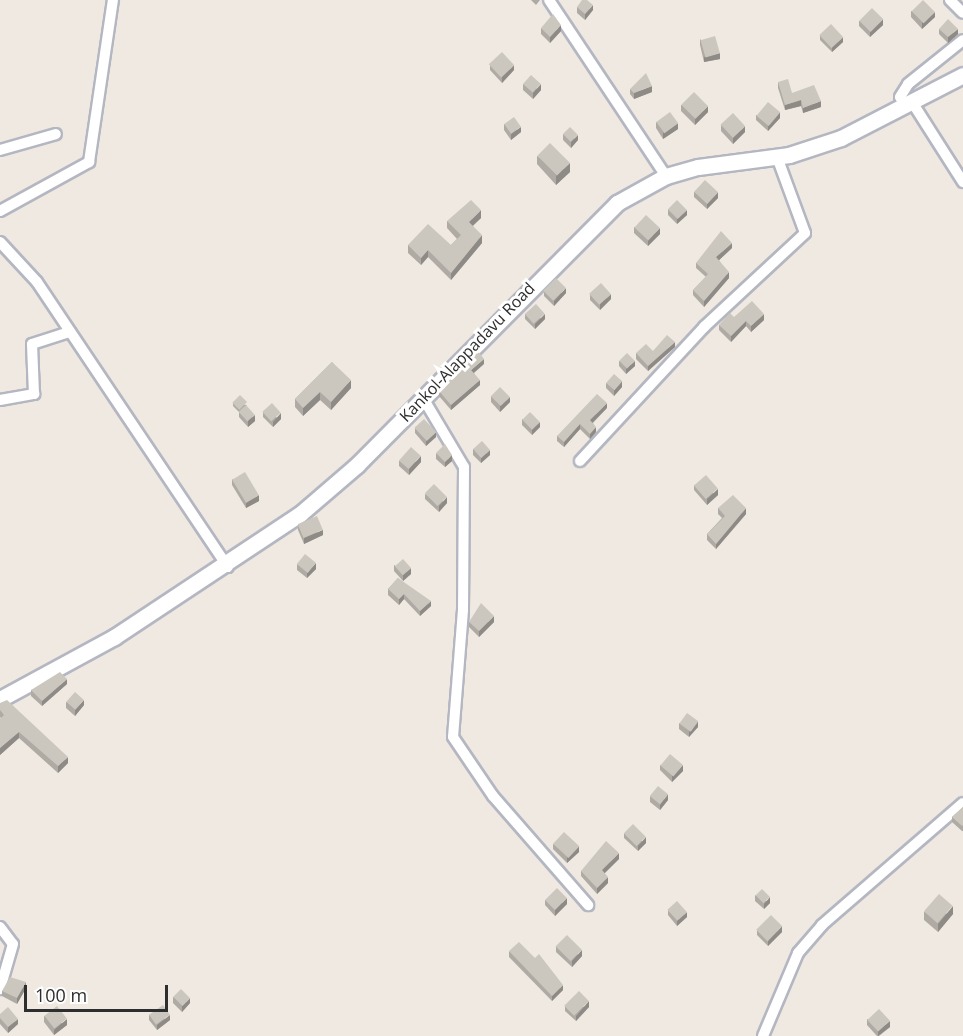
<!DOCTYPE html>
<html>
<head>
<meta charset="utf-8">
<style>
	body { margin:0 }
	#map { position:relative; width:963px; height:1036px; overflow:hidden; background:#efe9e1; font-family:"Open Sans",sans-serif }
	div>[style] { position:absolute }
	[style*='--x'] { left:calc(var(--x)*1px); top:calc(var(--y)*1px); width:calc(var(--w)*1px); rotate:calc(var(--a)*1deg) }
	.roads { filter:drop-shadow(2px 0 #b4b7c1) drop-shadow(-2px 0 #b4b7c1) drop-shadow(0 2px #b4b7c1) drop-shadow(0 -2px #b4b7c1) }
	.street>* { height:10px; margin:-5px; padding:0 5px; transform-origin:5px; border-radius:5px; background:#fff }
	.secondary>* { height:15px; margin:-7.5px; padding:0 7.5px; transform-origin:7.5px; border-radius:7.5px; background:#fff }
	.wall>* { inset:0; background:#afaba4 }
	.shaded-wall>* { inset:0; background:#8e8b86 }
	.building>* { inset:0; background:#cbc7bf; transform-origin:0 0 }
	span { translate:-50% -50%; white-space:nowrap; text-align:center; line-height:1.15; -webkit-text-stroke:6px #fff; paint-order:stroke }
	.street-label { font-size:16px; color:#2e2e2e }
	.scale { position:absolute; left:24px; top:985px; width:144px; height:27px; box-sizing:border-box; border:3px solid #2e2e2e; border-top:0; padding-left:8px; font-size:18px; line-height:21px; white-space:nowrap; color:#2e2e2e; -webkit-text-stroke:4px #fff; paint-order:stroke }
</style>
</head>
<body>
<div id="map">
	<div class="roads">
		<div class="street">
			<div style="--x:549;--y:0;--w:211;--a:56.4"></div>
			<div style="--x:950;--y:0;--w:18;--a:45"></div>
			<div style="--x:912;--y:102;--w:95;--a:57.5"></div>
			<div style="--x:905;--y:105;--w:9;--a:-122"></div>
			<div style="--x:900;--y:97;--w:15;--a:-58"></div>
			<div style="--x:908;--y:84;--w:70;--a:-38.7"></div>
			<div style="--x:0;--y:150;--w:58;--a:-15.9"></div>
			<div style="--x:0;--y:211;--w:102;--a:-28.8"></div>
			<div style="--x:89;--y:162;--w:164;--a:-81.6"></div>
			<div style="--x:0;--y:242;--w:54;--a:47.2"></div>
			<div style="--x:37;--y:282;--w:343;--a:56.2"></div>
			<div style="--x:423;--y:398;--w:80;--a:59.3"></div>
			<div style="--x:464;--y:467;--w:143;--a:90.4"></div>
			<div style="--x:463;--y:610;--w:127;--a:94.5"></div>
			<div style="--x:453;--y:737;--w:71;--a:55.9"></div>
			<div style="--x:493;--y:796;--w:145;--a:48.9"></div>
			<div style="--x:0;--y:400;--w:35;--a:-10"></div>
			<div style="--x:34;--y:394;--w:50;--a:-92.3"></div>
			<div style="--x:32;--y:344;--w:40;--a:-18"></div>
			<div style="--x:580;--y:461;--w:183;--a:-47.2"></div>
			<div style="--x:704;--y:327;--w:138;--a:-42.9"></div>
			<div style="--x:805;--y:233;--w:81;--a:-110.2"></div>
			<div style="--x:0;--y:927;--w:21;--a:53"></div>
			<div style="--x:13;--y:944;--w:47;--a:106.1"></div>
			<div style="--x:763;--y:1036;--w:90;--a:-67.1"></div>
			<div style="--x:798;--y:953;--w:37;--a:-49"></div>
			<div style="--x:822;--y:925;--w:186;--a:-40.9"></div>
		</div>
		<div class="secondary">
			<div style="--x:0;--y:699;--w:130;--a:-28.5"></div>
			<div style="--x:114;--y:637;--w:223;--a:-33.5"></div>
			<div style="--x:300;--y:514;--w:75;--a:-40.7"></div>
			<div style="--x:357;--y:465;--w:369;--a:-45.2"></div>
			<div style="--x:617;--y:203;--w:56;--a:-28.9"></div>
			<div style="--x:666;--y:176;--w:33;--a:-16"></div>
			<div style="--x:698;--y:167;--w:92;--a:-7.5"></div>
			<div style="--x:789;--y:155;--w:55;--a:-18.1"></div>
			<div style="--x:841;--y:138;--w:137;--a:-27.3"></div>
		</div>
	</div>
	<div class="wall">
		<div style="clip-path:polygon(531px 0,540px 0,536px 5px)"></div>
		<div style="clip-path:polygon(577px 7px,593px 10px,585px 20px,577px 13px)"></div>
		<div style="clip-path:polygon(911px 11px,935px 17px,922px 29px,911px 17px)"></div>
		<div style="clip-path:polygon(859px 21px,883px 25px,870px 37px,859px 26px)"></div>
		<div style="clip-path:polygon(541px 28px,561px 31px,550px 43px,541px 34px)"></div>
		<div style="clip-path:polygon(939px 29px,958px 34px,948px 43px,939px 34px)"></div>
		<div style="clip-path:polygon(820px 35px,843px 42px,832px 52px,820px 40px)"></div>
		<div style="clip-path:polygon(700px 39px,720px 59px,704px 62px,700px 45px)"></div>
		<div style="clip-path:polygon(490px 65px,514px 70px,502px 83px,490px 70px)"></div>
		<div style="clip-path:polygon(778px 82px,792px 93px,821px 107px,803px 113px,801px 106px,785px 110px,778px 88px)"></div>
		<div style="clip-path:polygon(523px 84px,541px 90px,533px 99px,523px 90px)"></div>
		<div style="clip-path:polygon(630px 89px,652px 92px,634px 99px,630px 94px)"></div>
		<div style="clip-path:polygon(681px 105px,708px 112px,695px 125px,681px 111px)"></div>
		<div style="clip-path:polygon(756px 115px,780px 118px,768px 131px,756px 120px)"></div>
		<div style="clip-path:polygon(656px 122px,678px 129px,663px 139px,656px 128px)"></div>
		<div style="clip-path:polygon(504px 124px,521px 132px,511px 140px,504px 130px)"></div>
		<div style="clip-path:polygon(721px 125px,745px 132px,733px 144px,721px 131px)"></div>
		<div style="clip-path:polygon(563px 134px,578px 140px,571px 148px,563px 140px)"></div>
		<div style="clip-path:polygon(537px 156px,570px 172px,556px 185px,537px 164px)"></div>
		<div style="clip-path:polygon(694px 192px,718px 198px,707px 209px,694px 197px)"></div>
		<div style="clip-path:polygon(668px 209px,687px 215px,677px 224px,668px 215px)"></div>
		<div style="clip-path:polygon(481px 218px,473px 226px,482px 243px,451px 280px,428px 257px,421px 265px,408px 253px,408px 245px,451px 245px,457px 239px,447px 228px,447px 221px)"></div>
		<div style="clip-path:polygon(634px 227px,660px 234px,648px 246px,634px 233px)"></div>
		<div style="clip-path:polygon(732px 248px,719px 260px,729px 278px,704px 307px,693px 295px,693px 290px,706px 277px,696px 268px,696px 263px)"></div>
		<div style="clip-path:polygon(544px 291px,566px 293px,554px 306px,544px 296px)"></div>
		<div style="clip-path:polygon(590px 294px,611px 299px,600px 310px,590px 300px)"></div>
		<div style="clip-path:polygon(525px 314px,545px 319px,535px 329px,525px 319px)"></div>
		<div style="clip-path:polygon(734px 317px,764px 320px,751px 332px,746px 326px,731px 342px,719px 330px,719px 325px)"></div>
		<div style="clip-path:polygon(675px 347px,648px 371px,636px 359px,636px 353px,653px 351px)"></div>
		<div style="clip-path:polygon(619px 361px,635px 366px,626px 374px,619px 366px)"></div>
		<div style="clip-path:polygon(332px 362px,351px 388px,331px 410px,320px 400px,303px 416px,295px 407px,295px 399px)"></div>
		<div style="clip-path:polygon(484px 364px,474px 373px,480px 385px,451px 410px,439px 396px,439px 391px)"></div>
		<div style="clip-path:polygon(606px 383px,622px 387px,614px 396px,606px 388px)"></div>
		<div style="clip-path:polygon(491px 396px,510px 402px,500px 412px,491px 402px)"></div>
		<div style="clip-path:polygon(233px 403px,247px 405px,246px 406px,255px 421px,248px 427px,239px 417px,239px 412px,233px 406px)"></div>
		<div style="clip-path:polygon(607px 408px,593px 423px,596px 432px,590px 439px,580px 429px,564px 447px,557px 441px,557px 436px)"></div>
		<div style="clip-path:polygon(263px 412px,281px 419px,273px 427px,263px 417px)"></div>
		<div style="clip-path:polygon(522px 419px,540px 427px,532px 435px,522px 425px)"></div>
		<div style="clip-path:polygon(415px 428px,436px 437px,426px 446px,415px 433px)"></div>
		<div style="clip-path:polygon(473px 449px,490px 455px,481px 463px,473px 455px)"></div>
		<div style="clip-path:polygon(436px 453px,452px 461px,445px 467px,436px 459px)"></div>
		<div style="clip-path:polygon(399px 461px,421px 462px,409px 475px,399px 466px)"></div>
		<div style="clip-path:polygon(232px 479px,259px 501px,246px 508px,232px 485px)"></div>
		<div style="clip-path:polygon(694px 485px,718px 495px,707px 505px,694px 490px)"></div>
		<div style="clip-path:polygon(425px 494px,447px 503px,439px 512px,425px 499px)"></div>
		<div style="clip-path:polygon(718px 508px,746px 514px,716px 549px,707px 540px,707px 534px,722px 518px,718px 514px)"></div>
		<div style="clip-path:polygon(298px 524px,323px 535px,304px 544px,298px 530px)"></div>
		<div style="clip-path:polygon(297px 564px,316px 569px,307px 578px,297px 570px)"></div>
		<div style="clip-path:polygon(394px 565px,411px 574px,403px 581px,394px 571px)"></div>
		<div style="clip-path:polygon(398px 578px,431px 606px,420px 616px,404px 599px,399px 605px,388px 595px,388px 589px)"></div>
		<div style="clip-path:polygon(469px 622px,494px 622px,479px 637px,469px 627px)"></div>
		<div style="clip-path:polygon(67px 684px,42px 706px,31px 696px,31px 690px)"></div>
		<div style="clip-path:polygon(66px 702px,84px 705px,75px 716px,66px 708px)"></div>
		<div style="clip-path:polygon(0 703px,68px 763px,58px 773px,19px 738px,0 755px,0 719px,1px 718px,0 717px)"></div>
		<div style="clip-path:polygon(679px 723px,698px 727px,689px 737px,679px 729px)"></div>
		<div style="clip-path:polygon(660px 765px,683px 771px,672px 782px,660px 770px)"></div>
		<div style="clip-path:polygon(650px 796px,668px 800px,660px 810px,650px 802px)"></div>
		<div style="clip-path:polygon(963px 807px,963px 831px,962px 831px,952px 822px,952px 817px)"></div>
		<div style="clip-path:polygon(624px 833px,646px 843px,638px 851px,624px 838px)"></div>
		<div style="clip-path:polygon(553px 844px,579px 852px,567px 863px,553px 849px)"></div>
		<div style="clip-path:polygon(619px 859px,604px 873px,608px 883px,597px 894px,581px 876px,581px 871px)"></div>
		<div style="clip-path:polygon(755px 895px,770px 903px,764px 909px,755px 901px)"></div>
		<div style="clip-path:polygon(545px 900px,567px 904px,555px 916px,545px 905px)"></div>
		<div style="clip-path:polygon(668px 910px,687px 917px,677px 926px,668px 915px)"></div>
		<div style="clip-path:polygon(924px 912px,953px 914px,938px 932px,924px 920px)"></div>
		<div style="clip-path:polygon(757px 930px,782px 932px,768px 946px,757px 935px)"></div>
		<div style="clip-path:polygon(556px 946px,582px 956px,572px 967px,556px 952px)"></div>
		<div style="clip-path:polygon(509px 951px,563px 990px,552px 1001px,509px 957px)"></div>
		<div style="clip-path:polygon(26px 988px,17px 1004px,2px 996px,2px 991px)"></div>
		<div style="clip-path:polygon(173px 997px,190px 1003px,182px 1012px,173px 1003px)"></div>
		<div style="clip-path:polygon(565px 1006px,589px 1007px,576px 1021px,565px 1011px)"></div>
		<div style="clip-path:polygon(0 1014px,18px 1024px,8px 1033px,0 1024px)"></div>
		<div style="clip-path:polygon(149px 1015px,170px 1020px,157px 1030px,149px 1020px)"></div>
		<div style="clip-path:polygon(44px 1016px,67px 1025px,54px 1035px,44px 1022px)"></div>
		<div style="clip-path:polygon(867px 1019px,890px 1027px,879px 1036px,877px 1036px,867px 1025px)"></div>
	</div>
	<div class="shaded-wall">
		<div style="clip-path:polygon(593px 5px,593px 10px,585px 20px,585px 14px)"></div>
		<div style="clip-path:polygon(935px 12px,935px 17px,922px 29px,922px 23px)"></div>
		<div style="clip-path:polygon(883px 19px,883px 25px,870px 37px,870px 31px)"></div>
		<div style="clip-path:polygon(561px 25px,561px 31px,550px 43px,550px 37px)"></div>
		<div style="clip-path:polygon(958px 29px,958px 34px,948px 43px,948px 37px)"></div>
		<div style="clip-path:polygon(843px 37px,843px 42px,832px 52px,832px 47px)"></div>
		<div style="clip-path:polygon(720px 53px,720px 59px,704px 62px,704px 57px)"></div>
		<div style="clip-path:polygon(514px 65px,514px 70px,502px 83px,502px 77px)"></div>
		<div style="clip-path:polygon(541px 84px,541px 90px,533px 99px,533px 93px)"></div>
		<div style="clip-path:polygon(652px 86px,652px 92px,634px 99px,634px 93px)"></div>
		<div style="clip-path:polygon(801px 100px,801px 106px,785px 110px,785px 105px)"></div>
		<div style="clip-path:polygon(821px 101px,821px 107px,803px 113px,803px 108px)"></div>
		<div style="clip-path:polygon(708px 106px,708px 112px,695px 125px,695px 119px)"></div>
		<div style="clip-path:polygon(780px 112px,780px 118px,768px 131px,768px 125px)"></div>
		<div style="clip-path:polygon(678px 123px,678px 129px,663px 139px,663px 133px)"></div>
		<div style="clip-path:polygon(745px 126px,745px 132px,733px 144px,733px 138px)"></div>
		<div style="clip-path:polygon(521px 127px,521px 132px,511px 140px,511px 134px)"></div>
		<div style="clip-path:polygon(578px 135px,578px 140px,571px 148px,571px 142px)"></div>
		<div style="clip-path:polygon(570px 163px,570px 172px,556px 185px,556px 176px)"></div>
		<div style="clip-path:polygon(718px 192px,718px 198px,707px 209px,707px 204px)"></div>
		<div style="clip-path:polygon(481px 210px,481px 218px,469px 229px,469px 222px)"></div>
		<div style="clip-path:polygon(687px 210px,687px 215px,677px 224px,677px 219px)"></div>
		<div style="clip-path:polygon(660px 228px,660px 234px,648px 246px,648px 240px)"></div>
		<div style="clip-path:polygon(482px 235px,482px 243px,451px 280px,451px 273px)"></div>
		<div style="clip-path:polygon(732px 243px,732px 248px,716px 263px,716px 257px)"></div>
		<div style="clip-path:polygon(428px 250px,428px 257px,421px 265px,421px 258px)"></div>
		<div style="clip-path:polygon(729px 272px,729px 278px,704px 307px,704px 301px)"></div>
		<div style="clip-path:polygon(566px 288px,566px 293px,554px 306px,554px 301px)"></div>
		<div style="clip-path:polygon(611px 294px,611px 299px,600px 310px,600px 304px)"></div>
		<div style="clip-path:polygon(545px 314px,545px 319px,535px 329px,535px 324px)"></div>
		<div style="clip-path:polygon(764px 314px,764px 320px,751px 332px,751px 326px)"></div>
		<div style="clip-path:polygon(746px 321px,746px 326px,731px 342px,731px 336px)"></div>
		<div style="clip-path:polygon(675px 342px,675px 347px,648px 371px,648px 366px)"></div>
		<div style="clip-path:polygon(484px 359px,484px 364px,471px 375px,471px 370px)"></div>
		<div style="clip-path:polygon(635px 361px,635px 366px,626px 374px,626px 369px)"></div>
		<div style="clip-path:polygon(351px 380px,351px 388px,331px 410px,331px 402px)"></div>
		<div style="clip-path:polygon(480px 380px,480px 385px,451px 410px,451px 405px)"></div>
		<div style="clip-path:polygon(622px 381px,622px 387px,614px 396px,614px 390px)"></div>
		<div style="clip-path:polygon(320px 392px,320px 400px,303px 416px,303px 408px)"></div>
		<div style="clip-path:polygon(510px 397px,510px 402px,500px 412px,500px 406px)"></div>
		<div style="clip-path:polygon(607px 403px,607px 408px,590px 425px,590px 420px)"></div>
		<div style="clip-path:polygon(281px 413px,281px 419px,273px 427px,273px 422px)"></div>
		<div style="clip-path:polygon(255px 415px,255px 421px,248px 427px,248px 421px)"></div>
		<div style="clip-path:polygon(540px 422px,540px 427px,532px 435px,532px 429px)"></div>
		<div style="clip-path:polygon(580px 424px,580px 429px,564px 447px,564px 442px)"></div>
		<div style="clip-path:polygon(596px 427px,596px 432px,590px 439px,590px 434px)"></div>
		<div style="clip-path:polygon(436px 432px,436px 437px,426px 446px,426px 440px)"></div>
		<div style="clip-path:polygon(490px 450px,490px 455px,481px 463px,481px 458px)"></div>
		<div style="clip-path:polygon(452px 455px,452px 461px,445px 467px,445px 462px)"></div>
		<div style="clip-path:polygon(421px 456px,421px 462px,409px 475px,409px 469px)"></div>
		<div style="clip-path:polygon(718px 489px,718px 495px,707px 505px,707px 499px)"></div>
		<div style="clip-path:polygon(259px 495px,259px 501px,246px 508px,246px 503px)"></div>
		<div style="clip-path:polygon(447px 497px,447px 503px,439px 512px,439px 506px)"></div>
		<div style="clip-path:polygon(746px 508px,746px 514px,716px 549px,716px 544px)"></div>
		<div style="clip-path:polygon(323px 530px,323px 535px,304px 544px,304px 538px)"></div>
		<div style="clip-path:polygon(316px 563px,316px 569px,307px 578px,307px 573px)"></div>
		<div style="clip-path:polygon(411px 568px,411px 574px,403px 581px,403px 575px)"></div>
		<div style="clip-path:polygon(404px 594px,404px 599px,399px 605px,399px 599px)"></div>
		<div style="clip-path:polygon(431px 601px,431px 606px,420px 616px,420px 611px)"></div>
		<div style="clip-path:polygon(494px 616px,494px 622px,479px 637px,479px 631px)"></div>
		<div style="clip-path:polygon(67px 679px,67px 684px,42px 706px,42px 701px)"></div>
		<div style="clip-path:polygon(84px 700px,84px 705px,75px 716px,75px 710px)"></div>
		<div style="clip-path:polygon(698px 721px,698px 727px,689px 737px,689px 732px)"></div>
		<div style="clip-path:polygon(19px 732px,19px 738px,0 755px,0 748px)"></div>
		<div style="clip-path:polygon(68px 757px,68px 763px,58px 773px,58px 766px)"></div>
		<div style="clip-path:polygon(683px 765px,683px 771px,672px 782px,672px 776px)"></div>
		<div style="clip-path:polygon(668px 794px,668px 800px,660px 810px,660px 805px)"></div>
		<div style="clip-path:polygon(646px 837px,646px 843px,638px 851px,638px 846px)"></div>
		<div style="clip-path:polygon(579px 846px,579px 852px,567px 863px,567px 858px)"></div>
		<div style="clip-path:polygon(619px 853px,619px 859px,602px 876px,602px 870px)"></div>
		<div style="clip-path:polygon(608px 877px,608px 883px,597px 894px,597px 888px)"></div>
		<div style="clip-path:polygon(770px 897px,770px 903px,764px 909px,764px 904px)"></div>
		<div style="clip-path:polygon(567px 898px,567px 904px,555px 916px,555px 910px)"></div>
		<div style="clip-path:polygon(953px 906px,953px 914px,938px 932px,938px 924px)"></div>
		<div style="clip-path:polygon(687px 912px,687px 917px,677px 926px,677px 920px)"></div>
		<div style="clip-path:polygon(782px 926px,782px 932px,768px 946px,768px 941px)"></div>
		<div style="clip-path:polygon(582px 950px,582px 956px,572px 967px,572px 961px)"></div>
		<div style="clip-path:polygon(26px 982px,26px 988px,17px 1004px,17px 998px)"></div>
		<div style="clip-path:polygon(563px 985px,563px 990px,552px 1001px,552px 996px)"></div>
		<div style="clip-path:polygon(190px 998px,190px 1003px,182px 1012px,182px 1006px)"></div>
		<div style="clip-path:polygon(589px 1001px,589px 1007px,576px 1021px,576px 1016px)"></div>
		<div style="clip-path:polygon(170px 1015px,170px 1020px,157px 1030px,157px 1025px)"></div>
		<div style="clip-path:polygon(18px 1019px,18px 1024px,8px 1033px,8px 1027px)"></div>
		<div style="clip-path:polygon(67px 1019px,67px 1025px,54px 1035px,54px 1030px)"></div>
		<div style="clip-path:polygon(890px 1021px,890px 1027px,878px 1036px,878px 1031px)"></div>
	</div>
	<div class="building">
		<div style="clip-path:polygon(582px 0,587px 0,593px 5px,585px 14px,577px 7px)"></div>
		<div style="left:923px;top:0;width:17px;height:16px;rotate:45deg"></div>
		<div style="left:872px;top:8px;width:16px;height:18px;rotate:45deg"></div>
		<div style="clip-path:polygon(553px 14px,561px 25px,550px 37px,541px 28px)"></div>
		<div style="clip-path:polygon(948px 19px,958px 29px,948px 37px,939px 29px)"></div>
		<div style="left:831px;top:24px;width:18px;height:16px;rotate:47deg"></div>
		<div style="left:715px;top:36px;width:18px;height:15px;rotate:74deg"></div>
		<div style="left:502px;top:52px;width:18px;height:18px;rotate:47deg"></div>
		<div style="clip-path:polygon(646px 73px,652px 86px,634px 93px,630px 89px)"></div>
		<div style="left:531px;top:75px;width:13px;height:12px;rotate:42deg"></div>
		<div style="clip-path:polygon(788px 79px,792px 93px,814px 85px,821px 101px,803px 108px,801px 100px,785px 105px,778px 82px)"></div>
		<div style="left:694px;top:92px;width:20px;height:18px;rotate:45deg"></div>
		<div style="left:768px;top:102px;width:16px;height:18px;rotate:40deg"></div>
		<div style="left:670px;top:112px;width:14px;height:17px;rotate:54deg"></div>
		<div style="left:733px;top:113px;width:18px;height:17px;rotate:47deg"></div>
		<div style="left:514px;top:117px;width:12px;height:12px;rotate:55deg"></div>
		<div style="left:570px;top:127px;width:11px;height:10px;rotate:45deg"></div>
		<div style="left:550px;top:143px;width:28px;height:18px;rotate:45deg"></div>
		<div style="left:705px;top:180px;width:18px;height:16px;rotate:43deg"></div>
		<div style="clip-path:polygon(471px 200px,481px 210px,469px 222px,482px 235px,451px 273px,428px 250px,421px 258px,408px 245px,428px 224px,451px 245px,461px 235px,447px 221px)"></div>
		<div style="left:677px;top:200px;width:14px;height:13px;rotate:45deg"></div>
		<div style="left:646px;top:215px;width:19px;height:17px;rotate:43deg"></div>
		<div style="clip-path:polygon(721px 231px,732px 243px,716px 257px,729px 272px,704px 301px,693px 290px,708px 274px,696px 263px)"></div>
		<div style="left:556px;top:278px;width:14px;height:18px;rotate:45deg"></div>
		<div style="left:601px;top:283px;width:15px;height:16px;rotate:48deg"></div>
		<div style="clip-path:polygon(752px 301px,764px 314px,751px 326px,746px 321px,731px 336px,719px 325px,730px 313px,734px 317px)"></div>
		<div style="left:536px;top:304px;width:13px;height:15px;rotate:48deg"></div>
		<div style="clip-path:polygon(667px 335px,675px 342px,648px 366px,636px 353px,646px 344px,653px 351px)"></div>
		<div style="clip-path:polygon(478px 351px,484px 359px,471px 370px,480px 380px,451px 405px,439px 391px)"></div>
		<div style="left:627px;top:353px;width:11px;height:11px;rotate:45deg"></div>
		<div style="clip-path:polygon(332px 362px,351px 380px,331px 402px,320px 392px,303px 408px,295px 399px)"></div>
		<div style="left:614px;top:374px;width:11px;height:12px;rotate:41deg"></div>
		<div style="left:500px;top:387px;width:14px;height:13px;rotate:45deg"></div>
		<div style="clip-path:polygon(597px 394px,607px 403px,590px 420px,596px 427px,590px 434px,580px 424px,564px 442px,557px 436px)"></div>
		<div style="left:240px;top:395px;width:10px;height:11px;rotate:45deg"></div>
		<div style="left:272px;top:403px;width:13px;height:13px;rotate:48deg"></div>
		<div style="left:246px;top:405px;width:13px;height:10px;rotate:48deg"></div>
		<div style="left:530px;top:412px;width:14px;height:11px;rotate:45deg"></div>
		<div style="left:424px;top:419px;width:18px;height:13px;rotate:47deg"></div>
		<div style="left:482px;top:441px;width:12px;height:12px;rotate:48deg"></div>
		<div style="clip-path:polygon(445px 444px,452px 455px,445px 462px,436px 453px)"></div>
		<div style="left:411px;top:447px;width:13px;height:18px;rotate:42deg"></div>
		<div style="left:245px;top:472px;width:27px;height:15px;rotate:59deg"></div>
		<div style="left:706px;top:475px;width:18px;height:16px;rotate:49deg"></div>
		<div style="left:434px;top:484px;width:18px;height:13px;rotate:45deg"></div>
		<div style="clip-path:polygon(733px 495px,746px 508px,716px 544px,707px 534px,725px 516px,718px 508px)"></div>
		<div style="left:317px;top:516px;width:15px;height:21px;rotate:67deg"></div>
		<div style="left:305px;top:554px;width:14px;height:13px;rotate:39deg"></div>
		<div style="left:403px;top:559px;width:12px;height:11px;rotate:48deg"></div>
		<div style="clip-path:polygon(398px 578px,431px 601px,420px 611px,404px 594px,399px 599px,388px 589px)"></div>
		<div style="clip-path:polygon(481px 603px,494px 616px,479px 631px,469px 622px)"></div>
		<div style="clip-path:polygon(60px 672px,67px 679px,42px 701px,31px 690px)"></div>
		<div style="left:75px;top:692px;width:12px;height:13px;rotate:42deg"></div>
		<div style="clip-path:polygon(7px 700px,68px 757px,58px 766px,19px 732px,0 748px,0 719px,4px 715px,0 710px,0 703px)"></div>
		<div style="left:687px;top:713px;width:14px;height:13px;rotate:36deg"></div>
		<div style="left:670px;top:754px;width:17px;height:15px;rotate:40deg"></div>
		<div style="left:658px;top:786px;width:13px;height:13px;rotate:39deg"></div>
		<div style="clip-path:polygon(963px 807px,963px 825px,962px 826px,952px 817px)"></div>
		<div style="left:633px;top:824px;width:18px;height:13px;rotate:45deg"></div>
		<div style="left:564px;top:832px;width:21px;height:16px;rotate:43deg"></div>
		<div style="clip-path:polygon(606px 841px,619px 853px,602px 870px,608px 877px,597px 888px,581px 871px)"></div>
		<div style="left:557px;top:888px;width:14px;height:17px;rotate:45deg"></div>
		<div style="left:762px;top:889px;width:11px;height:9px;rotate:45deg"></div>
		<div style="left:939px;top:894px;width:18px;height:23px;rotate:41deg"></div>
		<div style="left:677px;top:901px;width:15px;height:13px;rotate:48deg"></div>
		<div style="left:771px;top:915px;width:16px;height:21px;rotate:45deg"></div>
		<div style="left:567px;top:935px;width:21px;height:16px;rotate:45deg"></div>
		<div style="clip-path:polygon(519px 942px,535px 958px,539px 954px,563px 985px,552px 996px,509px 951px)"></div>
		<div style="clip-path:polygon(10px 977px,26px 982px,17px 998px,2px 991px)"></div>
		<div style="left:181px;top:989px;width:13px;height:11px;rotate:45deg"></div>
		<div style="left:579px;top:991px;width:14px;height:21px;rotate:45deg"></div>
		<div style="left:163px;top:1005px;width:12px;height:17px;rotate:55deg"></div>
		<div style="left:57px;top:1006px;width:16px;height:16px;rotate:52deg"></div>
		<div style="clip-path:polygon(8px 1007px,18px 1019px,8px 1027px,0 1018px,0 1014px)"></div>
		<div style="left:879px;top:1009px;width:16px;height:16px;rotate:47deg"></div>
	</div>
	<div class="street-label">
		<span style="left:467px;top:352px;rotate:-46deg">Kankol-Alappadavu Road</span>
	</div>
	<div class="scale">100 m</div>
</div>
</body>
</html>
